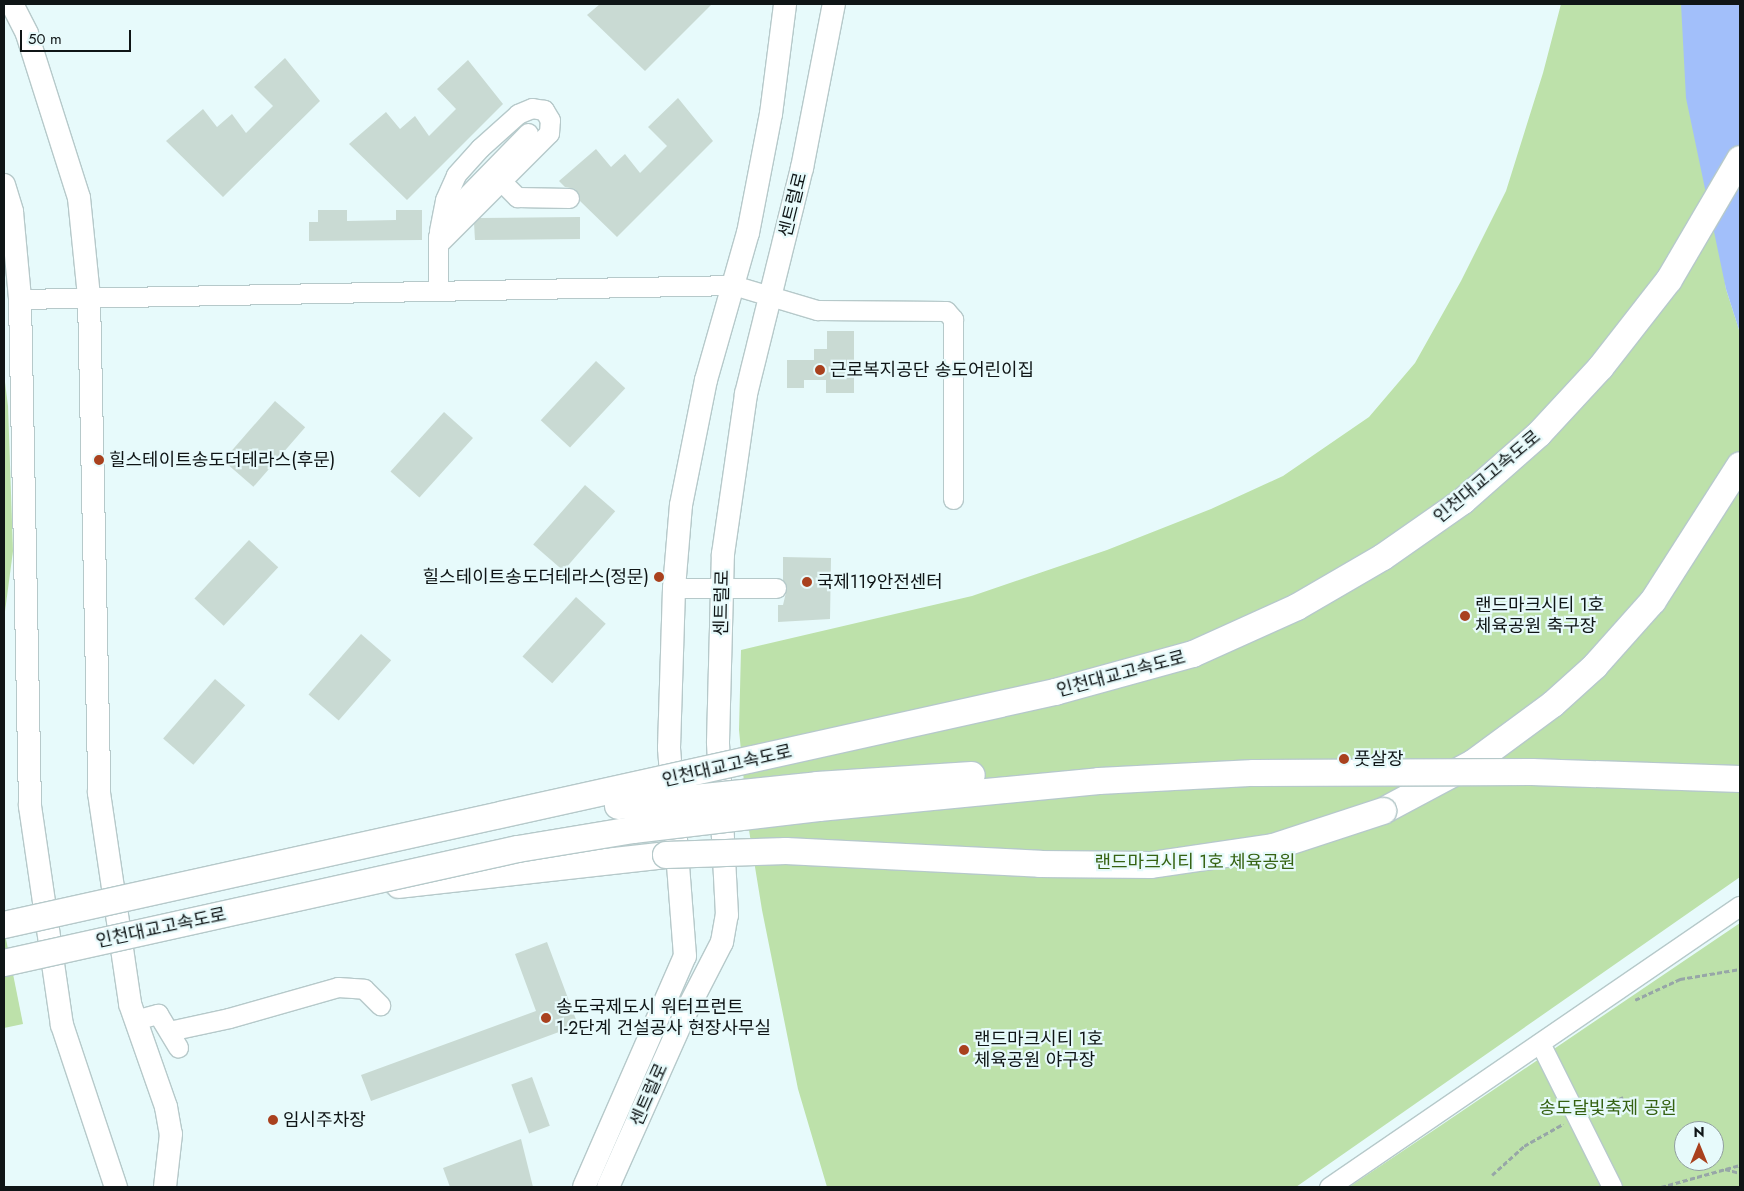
<!DOCTYPE html>
<html>
<head>
<meta charset="utf-8">
<style>
	body { margin:0 }
	#map { position:relative; width:1744px; height:1191px; overflow:hidden; background:#e7fafb; font-family:Jost,"Noto Sans KR",sans-serif }
	div>[style] { position:absolute }
	[style*='--x'] { left:calc(var(--x)*1px); top:calc(var(--y)*1px); width:calc(var(--w)*1px); rotate:calc(var(--a)*1deg) }
	.green>* { inset:0; background:#bde1aa }
	.water>* { inset:0; background:#a2bffa }
	.building>* { inset:0; background:#c9dad3; transform-origin:0 0 }
	.path>* { height:2.5px; margin-top:-1.25px; transform-origin:0; background:repeating-linear-gradient(90deg,#97a6a7 0 5px,transparent 0 7.5px) }
	.roads { filter:drop-shadow(1px 0 #b6c9ca) drop-shadow(-1px 0 #b6c9ca) drop-shadow(0 1px #b6c9ca) drop-shadow(0 -1px #b6c9ca) }
	.minor>* { height:19px; margin:-9.5px; padding:0 9.5px; transform-origin:9.5px; border-radius:9.5px; background:#fff }
	.major>* { height:22px; margin:-11px; padding:0 11px; transform-origin:11px; border-radius:11px; background:#fff }
	.highway>* { height:26px; margin:-13px; padding:0 13px; transform-origin:13px; border-radius:13px; background:#fff }
	.bridges { filter:drop-shadow(1px 0 #b6c9ca) drop-shadow(-1px 0 #b6c9ca) drop-shadow(0 1px #b6c9ca) drop-shadow(0 -1px #b6c9ca) }
	.highway-bridge>* { height:26px; margin:-13px; padding:0 13px; transform-origin:13px; border-radius:13px; background:#fff }
	.dots>* { width:14px; height:14px; translate:-50% -50%; box-sizing:border-box; border:2px solid #e7fafb; border-radius:50% }
	span { translate:-50% -50%; white-space:nowrap; text-align:center; line-height:1.15; -webkit-text-stroke:4.5px #e7fafb; paint-order:stroke }
	.street-label { font-size:18px; color:#0f1516 }
	.poi-label { font-size:18px; color:#0f1516 }
	.left { translate:0 -50%; text-align:left }
	.right { translate:-100% -50%; text-align:right }
	.park-label { font-size:18px; color:#356212 }
	.frame { position:absolute; inset:0; border:5px solid #0f1516; pointer-events:none }
	.north { position:absolute; left:1674px; top:1121px; width:50px; height:50px; box-sizing:border-box; background:#e7fafb; border:1px solid #919e9f; border-radius:50%; rotate:0deg; font-size:14px; font-weight:700; line-height:20px; text-align:center; color:#0f1516 }
	.north::after { content:''; display:block; margin:auto; width:18px; height:22px; background:#a9411e; clip-path:polygon(50% 0,100% 100%,50% 72%,0 100%) }
	.scale { position:absolute; left:20px; top:30px; width:111px; height:22px; box-sizing:border-box; border:2px solid #0f1516; border-top:0; padding-left:6px; font-size:15px; line-height:18px; white-space:nowrap; color:#0f1516; -webkit-text-stroke:4px #e7fafb; paint-order:stroke }
</style>
</head>
<body>
<div id="map">
	<div class="green">
		<div style="clip-path:polygon(1561px 4px,1683px 4px,1726px 289px,1740px 333px,1740px 877px,1296px 1187px,827px 1187px,798px 1089px,762px 910px,748px 824px,739px 730px,741px 650px,972px 596px,1107px 550px,1211px 509px,1283px 476px,1369px 417px,1415px 363px,1461px 281px,1506px 191px,1543px 73px)"></div>
		<div style="clip-path:polygon(4px 374px,8px 406px,13px 551px,4px 619px)"></div>
		<div style="clip-path:polygon(evenodd,1740px 923px,1740px 1187px,1349px 1187px,1440px 1126px,1740px 923px,1684px 1131px,1714px 1131px,1714px 1161px,1684px 1161px,1684px 1131px)"></div>
		<div style="clip-path:polygon(4px 929px,23px 1024px,4px 1028px)"></div>
	</div>
	<div class="water">
		<div style="clip-path:polygon(1681px 4px,1740px 4px,1740px 333px,1726px 289px,1686px 98px)"></div>
	</div>
	<div class="building">
		<div style="clip-path:polygon(600px 4px,712px 4px,645px 71px,587px 15px)"></div>
		<div style="clip-path:polygon(285px 58px,320px 101px,223px 197px,166px 141px,203px 109px,217px 127px,232px 114px,246px 133px,273px 106px,254px 87px)"></div>
		<div style="clip-path:polygon(468px 60px,503px 104px,407px 200px,349px 144px,386px 112px,400px 129px,415px 116px,429px 136px,456px 109px,437px 89px)"></div>
		<div style="clip-path:polygon(678px 98px,713px 141px,617px 237px,580px 201px,575px 189px,565px 187px,559px 181px,596px 149px,611px 167px,625px 154px,640px 173px,667px 146px,648px 127px)"></div>
		<div style="clip-path:polygon(318px 210px,347px 210px,347px 221px,396px 220px,396px 210px,422px 210px,422px 240px,309px 241px,309px 222px,318px 222px)"></div>
		<div style="clip-path:polygon(580px 217px,580px 239px,475px 240px,474px 223px,480px 218px)"></div>
		<div style="clip-path:polygon(827px 331px,854px 331px,854px 393px,826px 393px,826px 380px,804px 380px,804px 388px,787px 388px,787px 360px,814px 360px,814px 349px,827px 349px)"></div>
		<div style="left:596px;top:361px;width:40px;height:81px;rotate:43deg"></div>
		<div style="left:275px;top:401px;width:40px;height:79px;rotate:41deg"></div>
		<div style="left:444px;top:412px;width:39px;height:80px;rotate:42deg"></div>
		<div style="left:585px;top:485px;width:40px;height:79px;rotate:41deg"></div>
		<div style="left:249px;top:540px;width:40px;height:80px;rotate:43deg"></div>
		<div style="clip-path:polygon(783px 557px,831px 558px,830px 619px,778px 622px,778px 605px,783px 605px,787px 588px,783px 580px)"></div>
		<div style="left:576px;top:597px;width:40px;height:80px;rotate:42deg"></div>
		<div style="left:361px;top:634px;width:40px;height:80px;rotate:41deg"></div>
		<div style="left:215px;top:679px;width:40px;height:79px;rotate:41deg"></div>
		<div style="clip-path:polygon(547px 942px,578px 1025px,371px 1101px,361px 1075px,536px 1011px,515px 954px)"></div>
		<div style="left:532px;top:1077px;width:52px;height:22px;rotate:70deg"></div>
		<div style="clip-path:polygon(521px 1139px,533px 1187px,450px 1187px,443px 1168px)"></div>
	</div>
	<div class="path">
		<div style="--x:1635;--y:1000;--w:50;--a:-25"></div>
		<div style="--x:1680;--y:979;--w:61;--a:-9.5"></div>
		<div style="--x:1592;--y:1111;--w:34;--a:-24"></div>
		<div style="--x:1725;--y:1169;--w:16;--a:15"></div>
		<div style="--x:1492;--y:1175;--w:43;--a:-42.2"></div>
		<div style="--x:1524;--y:1146;--w:45;--a:-29.4"></div>
		<div style="--x:1661;--y:1187;--w:82;--a:-15.6"></div>
	</div>
	<div class="roads">
		<div class="minor">
			<div style="--x:501;--y:181;--w:23;--a:45"></div>
			<div style="--x:517;--y:197;--w:52;--a:1.1"></div>
			<div style="--x:438;--y:244;--w:157;--a:-45"></div>
			<div style="--x:549;--y:133;--w:13;--a:-86"></div>
			<div style="--x:550;--y:120;--w:12;--a:-121"></div>
			<div style="--x:544;--y:110;--w:12;--a:-171"></div>
			<div style="--x:532;--y:108;--w:15;--a:157"></div>
			<div style="--x:518;--y:114;--w:51;--a:138.2"></div>
			<div style="--x:480;--y:148;--w:36;--a:132"></div>
			<div style="--x:456;--y:175;--w:27;--a:114"></div>
			<div style="--x:445;--y:200;--w:32;--a:101"></div>
			<div style="--x:438;--y:290;--w:53;--a:-90"></div>
			<div style="--x:438;--y:237;--w:19;--a:-72"></div>
			<div style="--x:444;--y:219;--w:120;--a:-45.7"></div>
			<div style="--x:20;--y:299;--w:713;--a:-1.12"></div>
			<div style="--x:733;--y:285;--w:88;--a:16.6"></div>
			<div style="--x:817;--y:310;--w:129;--a:0.4"></div>
			<div style="--x:946;--y:311;--w:11;--a:49"></div>
			<div style="--x:953;--y:319;--w:180;--a:90"></div>
			<div style="--x:674;--y:588;--w:102;--a:0"></div>
			<div style="--x:135;--y:1020;--w:24;--a:-15"></div>
			<div style="--x:158;--y:1014;--w:39;--a:59"></div>
			<div style="--x:169;--y:1031;--w:61;--a:-12.2"></div>
			<div style="--x:229;--y:1018;--w:113;--a:-15.9"></div>
			<div style="--x:338;--y:987;--w:26;--a:4"></div>
			<div style="--x:364;--y:989;--w:23;--a:45"></div>
			<div style="--x:1540;--y:1043;--w:161;--a:63.4"></div>
			<div style="--x:1329;--y:1187;--w:498;--a:-34.4"></div>
		</div>
		<div class="major">
			<div style="--x:12;--y:4;--w:34;--a:63"></div>
			<div style="--x:27;--y:34;--w:172;--a:72.4"></div>
			<div style="--x:79;--y:198;--w:100;--a:84.2"></div>
			<div style="--x:89;--y:297;--w:496;--a:88.8"></div>
			<div style="--x:99;--y:793;--w:213;--a:81.6"></div>
			<div style="--x:130;--y:1004;--w:109;--a:70.7"></div>
			<div style="--x:166;--y:1107;--w:27;--a:80"></div>
			<div style="--x:171;--y:1134;--w:53;--a:96.5"></div>
			<div style="--x:4;--y:185;--w:28;--a:73"></div>
			<div style="--x:12;--y:212;--w:87;--a:84.7"></div>
			<div style="--x:20;--y:299;--w:507;--a:88.87"></div>
			<div style="--x:30;--y:806;--w:221;--a:81.7"></div>
			<div style="--x:62;--y:1025;--w:171;--a:71.6"></div>
			<div style="--x:584;--y:1187;--w:252;--a:-66.4"></div>
			<div style="--x:685;--y:956;--w:209;--a:-94.4"></div>
			<div style="--x:669;--y:748;--w:160;--a:-88.2"></div>
			<div style="--x:674;--y:588;--w:83;--a:-85.2"></div>
			<div style="--x:681;--y:505;--w:127;--a:-78.7"></div>
			<div style="--x:706;--y:380;--w:153;--a:-74.1"></div>
			<div style="--x:748;--y:233;--w:121;--a:-79.1"></div>
			<div style="--x:771;--y:114;--w:111;--a:-82.7"></div>
			<div style="--x:608;--y:1187;--w:187;--a:-66"></div>
			<div style="--x:684;--y:1016;--w:83;--a:-62.8"></div>
			<div style="--x:722;--y:942;--w:27;--a:-80"></div>
			<div style="--x:727;--y:915;--w:173;--a:-93"></div>
			<div style="--x:718;--y:742;--w:188;--a:-88.5"></div>
			<div style="--x:723;--y:554;--w:162;--a:-81.8"></div>
			<div style="--x:746;--y:394;--w:233;--a:-76.1"></div>
			<div style="--x:802;--y:168;--w:167;--a:-79"></div>
		</div>
		<div class="highway">
			<div style="--x:1383;--y:811;--w:102;--a:-28.1"></div>
			<div style="--x:1473;--y:763;--w:99;--a:-36.4"></div>
			<div style="--x:1553;--y:704;--w:57;--a:-42.1"></div>
			<div style="--x:1595;--y:666;--w:87;--a:-48.3"></div>
			<div style="--x:1653;--y:601;--w:161;--a:-57.4"></div>
			<div style="--x:399;--y:885;--w:269;--a:-6.4"></div>
		</div>
	</div>
	<div class="bridges">
		<div class="highway-bridge">
			<div style="--x:618;--y:806;--w:200;--a:-6"></div>
			<div style="--x:817;--y:785;--w:155;--a:-3.7"></div>
			<div style="--x:666;--y:855;--w:120;--a:-1.9"></div>
			<div style="--x:786;--y:851;--w:254;--a:2.9"></div>
			<div style="--x:1040;--y:864;--w:111;--a:0.5"></div>
			<div style="--x:1151;--y:865;--w:123;--a:-8.4"></div>
			<div style="--x:1273;--y:847;--w:116;--a:-18.1"></div>
			<div style="--x:4;--y:925;--w:1077;--a:-12.5"></div>
			<div style="--x:1055;--y:692;--w:143;--a:-15.4"></div>
			<div style="--x:1193;--y:654;--w:114;--a:-24.3"></div>
			<div style="--x:1297;--y:607;--w:99;--a:-30.2"></div>
			<div style="--x:1383;--y:557;--w:98;--a:-35"></div>
			<div style="--x:1463;--y:501;--w:101;--a:-41.4"></div>
			<div style="--x:1539;--y:434;--w:91;--a:-47.2"></div>
			<div style="--x:1601;--y:367;--w:110;--a:-52"></div>
			<div style="--x:1669;--y:280;--w:140;--a:-59.6"></div>
			<div style="--x:4;--y:963;--w:526;--a:-12.51"></div>
			<div style="--x:518;--y:849;--w:117;--a:-9.4"></div>
			<div style="--x:633;--y:830;--w:187;--a:-6.7"></div>
			<div style="--x:819;--y:808;--w:281;--a:-5.5"></div>
			<div style="--x:1099;--y:781;--w:155;--a:-3"></div>
			<div style="--x:1254;--y:773;--w:278;--a:-0.2"></div>
			<div style="--x:1532;--y:772;--w:208;--a:1.9"></div>
		</div>
	</div>
	<div class="dots">
		<div style="left:820px;top:370px;background:#a9411e"></div>
		<div style="left:99px;top:460px;background:#a9411e"></div>
		<div style="left:659px;top:577px;background:#a9411e"></div>
		<div style="left:807px;top:582px;background:#a9411e"></div>
		<div style="left:1465px;top:616px;background:#a9411e"></div>
		<div style="left:1344px;top:759px;background:#a9411e"></div>
		<div style="left:546px;top:1018px;background:#a9411e"></div>
		<div style="left:964px;top:1050px;background:#a9411e"></div>
		<div style="left:273px;top:1120px;background:#a9411e"></div>
	</div>
	<div class="street-label">
		<span style="left:793px;top:205px;rotate:-76deg">센트럴로</span>
		<span style="left:1487px;top:477px;rotate:-40deg">인천대교고속도로</span>
		<span style="left:722px;top:603px;rotate:-89deg">센트럴로</span>
		<span style="left:1121px;top:674px;rotate:-15deg">인천대교고속도로</span>
		<span style="left:727px;top:766px;rotate:-13deg">인천대교고속도로</span>
		<span style="left:161px;top:928px;rotate:-12deg">인천대교고속도로</span>
		<span style="left:649px;top:1095px;rotate:-66deg">센트럴로</span>
	</div>
	<div class="poi-label">
		<span class="left" style="left:830px;top:370px">근로복지공단 송도어린이집</span>
		<span class="left" style="left:109px;top:460px">힐스테이트송도더테라스(후문)</span>
		<span class="right" style="left:649px;top:577px">힐스테이트송도더테라스(정문)</span>
		<span class="left" style="left:817px;top:582px">국제119안전센터</span>
		<span class="left" style="left:1475px;top:616px">랜드마크시티 1호<br>체육공원 축구장</span>
		<span class="left" style="left:1354px;top:759px">풋살장</span>
		<span class="left" style="left:556px;top:1018px">송도국제도시 워터프런트<br>1-2단계 건설공사 현장사무실</span>
		<span class="left" style="left:974px;top:1050px">랜드마크시티 1호<br>체육공원 야구장</span>
		<span class="left" style="left:283px;top:1120px">임시주차장</span>
	</div>
	<div class="park-label">
		<span style="left:1195px;top:862px">랜드마크시티 1호 체육공원</span>
		<span style="left:1608px;top:1108px">송도달빛축제 공원</span>
	</div>
	<div class="frame"></div>
	<div class="north">N</div>
	<div class="scale">50 m</div>
</div>
</body>
</html>
